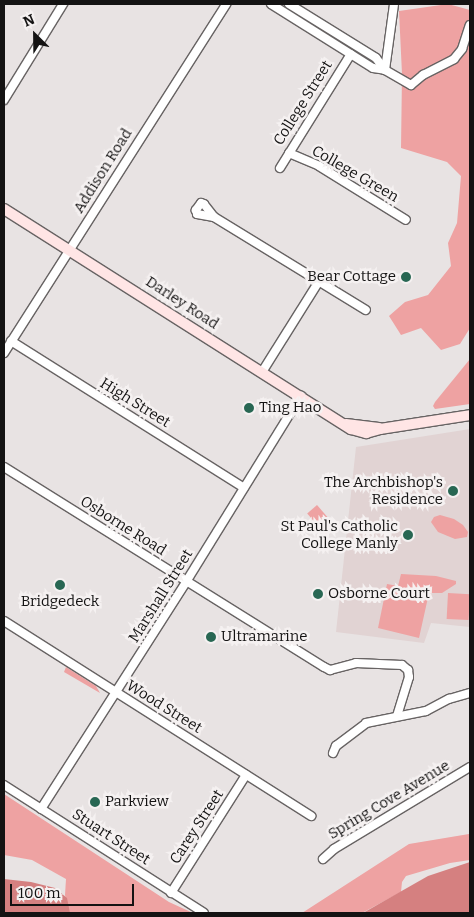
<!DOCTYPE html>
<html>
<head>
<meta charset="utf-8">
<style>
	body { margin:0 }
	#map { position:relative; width:474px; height:917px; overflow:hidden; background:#e8e3e3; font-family:Bitter,serif }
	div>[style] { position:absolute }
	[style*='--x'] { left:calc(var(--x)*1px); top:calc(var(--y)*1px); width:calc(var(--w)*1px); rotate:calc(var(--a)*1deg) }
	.built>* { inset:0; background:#e1d3d3 }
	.green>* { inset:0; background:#eea2a2; transform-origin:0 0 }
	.water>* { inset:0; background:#d58080 }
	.roads { filter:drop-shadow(1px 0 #676363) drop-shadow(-1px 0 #676363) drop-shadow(0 1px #676363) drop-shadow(0 -1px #676363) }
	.street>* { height:8px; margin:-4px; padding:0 4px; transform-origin:4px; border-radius:4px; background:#fff }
	.secondary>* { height:10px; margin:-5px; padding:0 5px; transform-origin:5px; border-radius:5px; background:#ffe5e5 }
	.dots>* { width:14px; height:14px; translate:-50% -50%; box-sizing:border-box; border:2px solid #f5f1f1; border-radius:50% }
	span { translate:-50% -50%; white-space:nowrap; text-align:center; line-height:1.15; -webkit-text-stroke:5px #f5f1f1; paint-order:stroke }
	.street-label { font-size:15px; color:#141313 }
	.poi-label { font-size:15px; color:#141313 }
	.right { translate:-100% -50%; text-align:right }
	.left { translate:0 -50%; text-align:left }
	.frame { position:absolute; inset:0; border:5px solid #141313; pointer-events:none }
	.north { position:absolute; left:10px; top:10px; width:50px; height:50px; -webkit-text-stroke:4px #f5f1f1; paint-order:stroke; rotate:337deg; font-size:14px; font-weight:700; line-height:20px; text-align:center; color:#141313 }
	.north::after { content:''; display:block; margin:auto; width:18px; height:22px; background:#141313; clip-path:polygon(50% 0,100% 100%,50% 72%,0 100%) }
	.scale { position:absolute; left:10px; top:884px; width:124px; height:22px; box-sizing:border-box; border:2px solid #141313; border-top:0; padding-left:6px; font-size:15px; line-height:18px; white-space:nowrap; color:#141313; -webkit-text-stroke:4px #f5f1f1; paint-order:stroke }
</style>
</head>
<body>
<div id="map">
	<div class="built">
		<div style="clip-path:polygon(470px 429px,470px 627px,431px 623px,424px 643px,336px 632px,356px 447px)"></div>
	</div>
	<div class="green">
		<div style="clip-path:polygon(448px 4px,470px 10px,470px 328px,460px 344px,441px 350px,421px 328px,401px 335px,389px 316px,405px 302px,428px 295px,451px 266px,448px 243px,457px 223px,461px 176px,447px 162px,401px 148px,402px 74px,399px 11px)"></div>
		<div style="clip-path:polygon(470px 359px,470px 404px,435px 409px,433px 406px,435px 402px)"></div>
		<div style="left:317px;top:505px;width:29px;height:13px;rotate:49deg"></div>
		<div style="clip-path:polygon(440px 515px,454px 519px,463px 525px,468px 532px,467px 537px,455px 539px,438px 532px,431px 522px,434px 517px)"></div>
		<div style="clip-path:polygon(401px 574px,436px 576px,456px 581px,456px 584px,442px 593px,429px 593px,419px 638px,378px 628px,387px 584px,398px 586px)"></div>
		<div style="left:448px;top:593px;width:22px;height:26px;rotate:3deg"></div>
		<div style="clip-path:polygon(66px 667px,96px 686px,100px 693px,64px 672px)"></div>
		<div style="clip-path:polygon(4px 794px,169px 902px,193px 913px,69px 913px,65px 895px,66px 879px,32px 860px,4px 855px)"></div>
		<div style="clip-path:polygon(470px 832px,470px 860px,450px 863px,406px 876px,402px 882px,401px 892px,362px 913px,302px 913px,409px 844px,469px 834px)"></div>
	</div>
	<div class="water">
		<div style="clip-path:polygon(470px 862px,470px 913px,363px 913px,428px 876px)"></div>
		<div style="clip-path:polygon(4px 879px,31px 882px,55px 888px,67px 898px,70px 913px,4px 913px)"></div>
	</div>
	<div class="roads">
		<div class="street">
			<div style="--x:271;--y:4;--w:120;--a:32.1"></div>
			<div style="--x:373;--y:68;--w:12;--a:9"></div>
			<div style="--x:289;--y:4;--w:102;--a:31.8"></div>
			<div style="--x:376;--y:58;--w:15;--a:53"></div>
			<div style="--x:385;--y:70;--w:30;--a:30"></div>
			<div style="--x:411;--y:85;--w:16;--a:-40"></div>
			<div style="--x:423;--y:75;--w:35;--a:-27"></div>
			<div style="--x:454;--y:59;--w:13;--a:-51"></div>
			<div style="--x:462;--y:49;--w:25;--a:-72"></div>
			<div style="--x:385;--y:70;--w:67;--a:-82.2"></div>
			<div style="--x:4;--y:100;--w:113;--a:-58.4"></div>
			<div style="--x:289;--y:153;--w:33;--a:23"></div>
			<div style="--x:319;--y:166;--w:102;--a:31.8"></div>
			<div style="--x:280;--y:168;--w:134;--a:-58.1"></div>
			<div style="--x:214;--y:217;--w:16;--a:-128"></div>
			<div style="--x:204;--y:204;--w:3;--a:-162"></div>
			<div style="--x:201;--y:203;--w:9;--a:126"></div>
			<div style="--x:196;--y:210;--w:4;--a:76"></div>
			<div style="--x:197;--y:214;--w:17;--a:10"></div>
			<div style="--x:214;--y:217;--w:178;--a:31.5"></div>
			<div style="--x:11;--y:341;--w:275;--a:32.2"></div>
			<div style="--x:4;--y:353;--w:414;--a:-57.5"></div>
			<div style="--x:262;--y:372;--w:107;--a:-57.9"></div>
			<div style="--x:4;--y:467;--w:377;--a:32"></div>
			<div style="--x:324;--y:667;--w:7;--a:27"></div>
			<div style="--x:330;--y:670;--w:27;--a:-15"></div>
			<div style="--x:356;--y:663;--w:46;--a:2.5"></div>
			<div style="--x:402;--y:665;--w:8;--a:40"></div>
			<div style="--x:408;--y:670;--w:7;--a:82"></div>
			<div style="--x:409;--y:677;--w:41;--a:107.1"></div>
			<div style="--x:4;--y:621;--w:364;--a:32.4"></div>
			<div style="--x:333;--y:753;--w:8;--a:-67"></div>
			<div style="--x:336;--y:746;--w:38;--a:-37"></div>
			<div style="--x:366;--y:723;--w:61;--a:-11.3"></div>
			<div style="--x:426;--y:711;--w:26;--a:-28"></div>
			<div style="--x:449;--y:699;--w:22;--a:-16"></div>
			<div style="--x:4;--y:785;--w:237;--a:32.6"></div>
			<div style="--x:41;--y:809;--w:269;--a:-57.4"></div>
			<div style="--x:186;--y:582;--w:219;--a:-58.3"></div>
			<div style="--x:323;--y:859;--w:15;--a:-42"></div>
			<div style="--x:334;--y:849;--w:159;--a:-31.1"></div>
			<div style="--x:171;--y:893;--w:140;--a:-57.6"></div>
		</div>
		<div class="secondary">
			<div style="--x:4;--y:209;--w:411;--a:32.4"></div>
			<div style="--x:351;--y:429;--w:16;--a:15"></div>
			<div style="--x:366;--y:433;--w:15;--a:-16"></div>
			<div style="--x:380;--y:429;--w:91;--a:-8.8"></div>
			<div style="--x:346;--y:424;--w:33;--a:7"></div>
		</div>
	</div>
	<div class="dots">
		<div style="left:406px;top:277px;background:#286753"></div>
		<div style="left:249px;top:408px;background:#286753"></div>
		<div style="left:453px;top:491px;background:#286753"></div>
		<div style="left:408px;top:535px;background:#286753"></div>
		<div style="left:60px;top:585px;background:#286753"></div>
		<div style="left:318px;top:594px;background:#286753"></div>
		<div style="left:211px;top:637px;background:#286753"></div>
		<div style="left:95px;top:802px;background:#286753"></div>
	</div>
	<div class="street-label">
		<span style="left:303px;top:103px;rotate:-58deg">College Street</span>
		<span style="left:103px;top:171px;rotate:-58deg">Addison Road</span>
		<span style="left:355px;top:174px;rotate:30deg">College Green</span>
		<span style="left:182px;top:303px;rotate:33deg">Darley Road</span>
		<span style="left:135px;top:403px;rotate:32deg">High Street</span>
		<span style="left:123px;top:526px;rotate:32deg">Osborne Road</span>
		<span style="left:161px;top:596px;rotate:-58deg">Marshall Street</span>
		<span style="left:164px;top:707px;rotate:32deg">Wood Street</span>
		<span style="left:389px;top:800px;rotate:-31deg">Spring Cove Avenue</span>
		<span style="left:197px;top:827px;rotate:-57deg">Carey Street</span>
		<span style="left:111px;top:837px;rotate:33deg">Stuart Street</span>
	</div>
	<div class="poi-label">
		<span class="right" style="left:396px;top:277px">Bear Cottage</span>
		<span class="left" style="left:259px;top:408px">Ting Hao</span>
		<span class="right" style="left:443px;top:491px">The Archbishop's<br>Residence</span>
		<span class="right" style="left:398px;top:535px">St Paul's Catholic<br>College Manly</span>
		<span class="left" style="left:328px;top:594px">Osborne Court</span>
		<span style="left:60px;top:602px">Bridgedeck</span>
		<span class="left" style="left:221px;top:637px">Ultramarine</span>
		<span class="left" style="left:105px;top:802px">Parkview</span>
	</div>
	<div class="frame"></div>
	<div class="north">N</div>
	<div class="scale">100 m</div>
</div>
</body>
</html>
